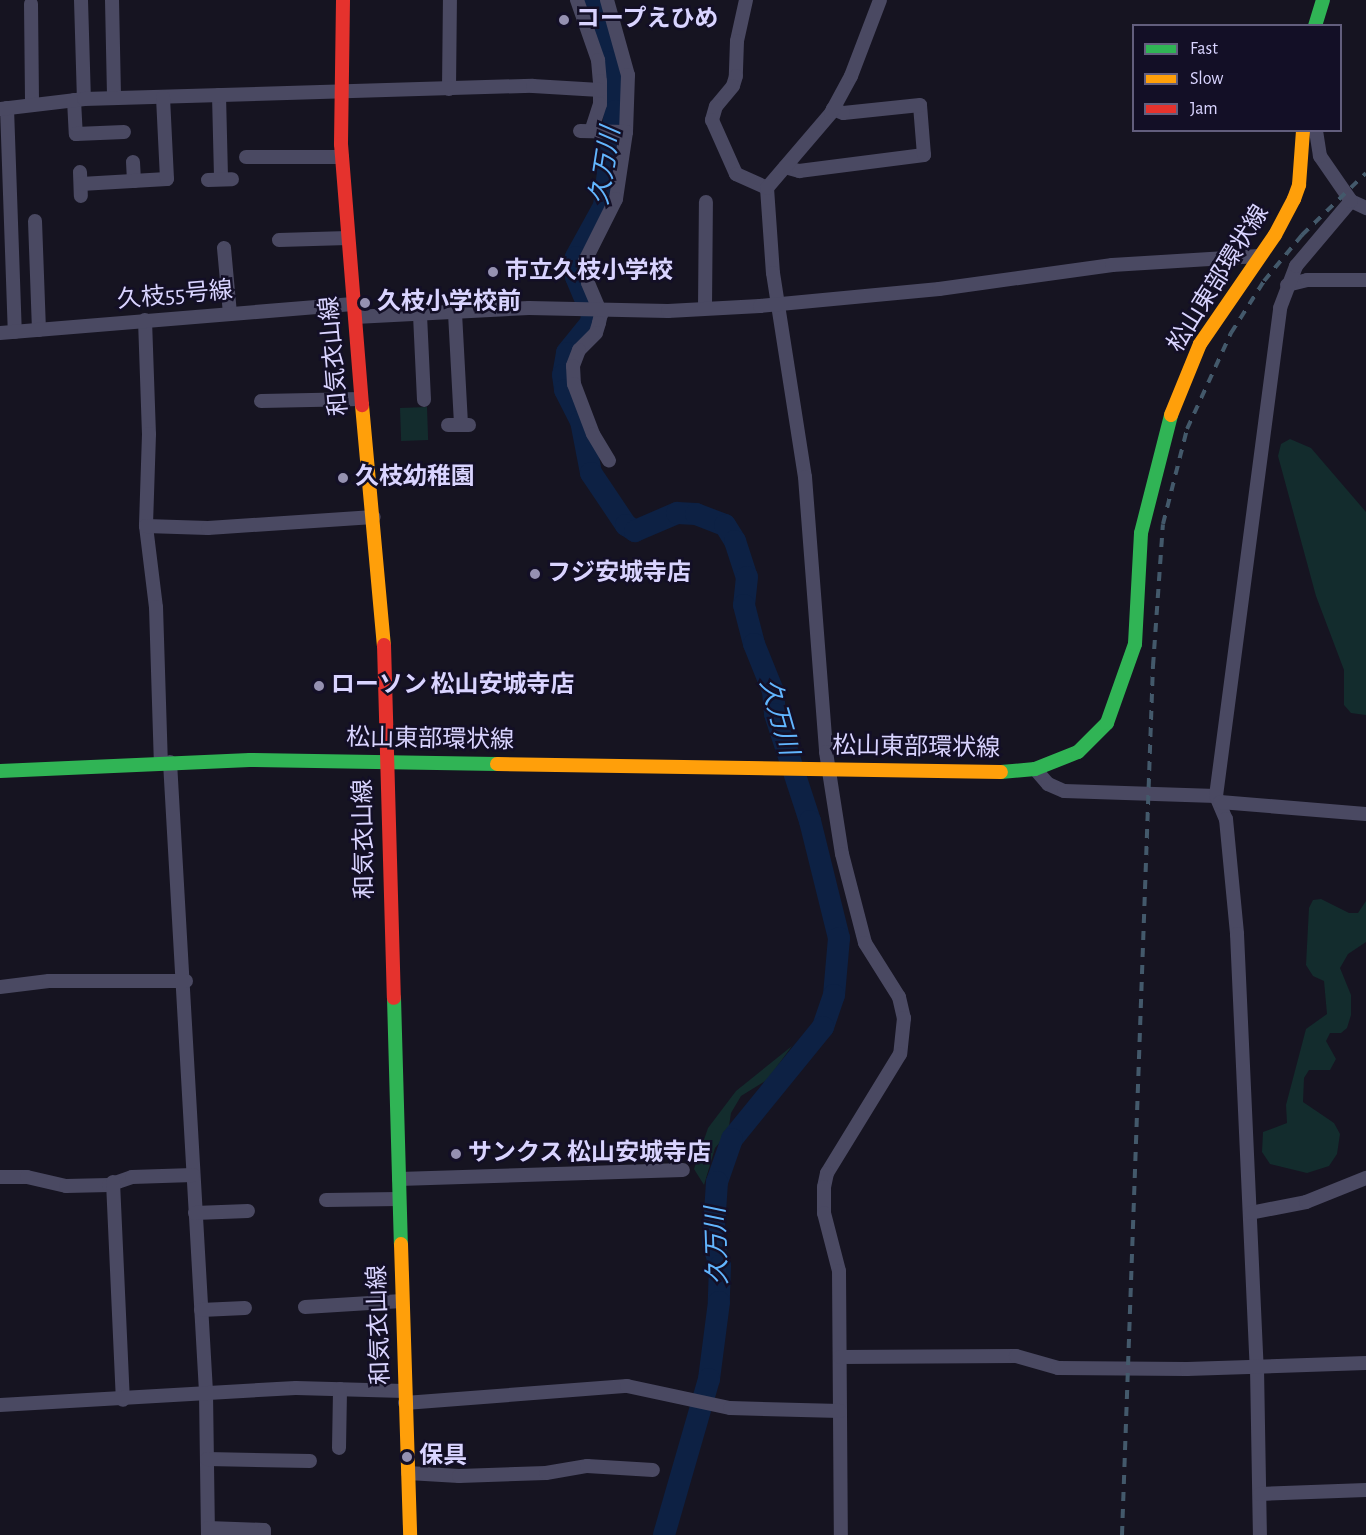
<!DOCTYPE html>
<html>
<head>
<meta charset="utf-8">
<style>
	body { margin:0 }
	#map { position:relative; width:1366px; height:1535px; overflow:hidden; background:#161421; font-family:"Alegreya Sans","Noto Sans JP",sans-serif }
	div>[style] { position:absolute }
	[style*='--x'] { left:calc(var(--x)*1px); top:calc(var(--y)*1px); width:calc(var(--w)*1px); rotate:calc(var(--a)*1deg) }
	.green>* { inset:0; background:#132c2d; transform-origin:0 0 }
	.river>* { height:22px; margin:-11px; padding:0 11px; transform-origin:11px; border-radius:11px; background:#0d2144 }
	.street>* { height:14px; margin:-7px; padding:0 7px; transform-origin:7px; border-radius:7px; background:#4a4962 }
	.fast>* { height:14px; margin:-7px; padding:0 7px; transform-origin:7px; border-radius:7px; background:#30b455 }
	.slow>* { height:14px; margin:-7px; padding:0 7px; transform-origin:7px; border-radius:7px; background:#ff9f0a }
	.jam>* { height:14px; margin:-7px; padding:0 7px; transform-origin:7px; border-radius:7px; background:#e5322d }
	.rail>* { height:4px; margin-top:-2px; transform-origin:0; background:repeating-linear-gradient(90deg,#43596b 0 9px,transparent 0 17px) }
	.dots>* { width:16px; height:16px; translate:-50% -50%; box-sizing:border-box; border:3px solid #130f26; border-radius:50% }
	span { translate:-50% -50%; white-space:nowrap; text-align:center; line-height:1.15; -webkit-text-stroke:5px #130f26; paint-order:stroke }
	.poi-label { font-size:24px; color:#d9d4ff; font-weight:700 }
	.left { translate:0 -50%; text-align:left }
	.street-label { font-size:24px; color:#d9d4ff }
	.water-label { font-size:26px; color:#62b6ff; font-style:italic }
	.legend { position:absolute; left:1132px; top:24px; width:210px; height:108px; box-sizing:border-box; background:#130f26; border:2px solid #625e7d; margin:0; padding:8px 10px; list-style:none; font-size:18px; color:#d9d4ff }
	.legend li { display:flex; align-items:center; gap:12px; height:30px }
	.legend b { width:30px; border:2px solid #625e7d }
</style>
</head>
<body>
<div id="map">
	<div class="green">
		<div style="left:427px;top:407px;width:33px;height:27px;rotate:88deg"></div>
		<div style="clip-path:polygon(1290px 439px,1311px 448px,1366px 512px,1366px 715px,1351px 713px,1344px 705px,1344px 670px,1316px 596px,1278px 456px,1281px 444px)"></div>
		<div style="clip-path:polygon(1321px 899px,1349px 913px,1358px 913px,1366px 901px,1366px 942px,1348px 954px,1340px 968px,1351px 995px,1351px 1015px,1347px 1028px,1341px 1033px,1330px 1033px,1326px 1041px,1336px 1059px,1330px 1070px,1309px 1070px,1304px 1078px,1303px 1102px,1334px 1123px,1340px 1134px,1337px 1154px,1329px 1166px,1307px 1173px,1270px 1164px,1262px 1152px,1263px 1132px,1287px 1123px,1286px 1105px,1306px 1029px,1327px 1014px,1324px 981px,1313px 976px,1306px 965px,1309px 908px,1313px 900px)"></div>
		<div style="clip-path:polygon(792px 1046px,767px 1080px,741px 1096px,731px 1113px,728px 1133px,715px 1148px,704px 1185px,694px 1169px,708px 1128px,736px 1091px)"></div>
	</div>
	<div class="river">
		<div style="--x:589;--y:0;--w:65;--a:73"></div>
		<div style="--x:608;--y:62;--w:49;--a:81.9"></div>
		<div style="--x:615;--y:111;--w:96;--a:96.6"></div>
		<div style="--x:604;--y:206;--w:58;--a:118.8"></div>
		<div style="--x:576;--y:257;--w:20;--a:90"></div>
		<div style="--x:576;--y:277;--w:41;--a:67.2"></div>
		<div style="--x:592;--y:315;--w:8;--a:97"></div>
		<div style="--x:591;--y:323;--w:38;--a:129"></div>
		<div style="--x:567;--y:353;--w:22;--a:100"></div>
		<div style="--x:563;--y:375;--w:15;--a:82"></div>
		<div style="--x:565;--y:390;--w:35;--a:63"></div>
		<div style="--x:581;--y:421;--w:53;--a:79.1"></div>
		<div style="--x:591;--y:473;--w:63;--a:56.1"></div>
		<div style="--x:626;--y:525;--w:11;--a:34"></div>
		<div style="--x:635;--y:531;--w:46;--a:-23.2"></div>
		<div style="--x:677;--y:513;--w:19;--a:3"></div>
		<div style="--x:696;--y:514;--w:31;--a:21"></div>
		<div style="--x:725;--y:525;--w:19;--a:58"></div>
		<div style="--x:735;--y:541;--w:38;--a:72"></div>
		<div style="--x:747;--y:577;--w:28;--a:96"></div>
		<div style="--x:744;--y:605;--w:40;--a:75.6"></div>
		<div style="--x:754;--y:644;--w:51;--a:68"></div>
		<div style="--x:773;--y:691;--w:23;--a:85"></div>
		<div style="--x:775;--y:714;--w:113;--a:71.9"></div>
		<div style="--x:810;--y:821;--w:121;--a:76.1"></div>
		<div style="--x:839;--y:938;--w:57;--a:95"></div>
		<div style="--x:834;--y:995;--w:34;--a:109"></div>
		<div style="--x:823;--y:1027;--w:144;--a:129.1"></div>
		<div style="--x:732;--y:1139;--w:46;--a:109.2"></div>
		<div style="--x:717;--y:1182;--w:61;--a:93.8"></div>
		<div style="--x:713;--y:1243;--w:24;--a:73"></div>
		<div style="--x:720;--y:1266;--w:36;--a:92"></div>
		<div style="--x:719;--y:1302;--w:78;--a:97.4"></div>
		<div style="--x:709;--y:1379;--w:162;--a:106.1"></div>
	</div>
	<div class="street">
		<div style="--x:81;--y:0;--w:99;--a:88.3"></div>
		<div style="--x:112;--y:0;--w:98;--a:88.8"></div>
		<div style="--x:577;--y:0;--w:64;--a:70.7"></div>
		<div style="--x:598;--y:60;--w:21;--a:85"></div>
		<div style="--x:600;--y:81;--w:23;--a:90"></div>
		<div style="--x:600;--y:104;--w:28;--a:108"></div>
		<div style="--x:607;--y:0;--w:78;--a:74.4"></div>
		<div style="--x:628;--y:75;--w:57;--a:92"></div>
		<div style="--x:626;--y:132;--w:68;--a:98.5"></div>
		<div style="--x:616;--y:199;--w:69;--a:116.6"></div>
		<div style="--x:585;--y:261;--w:22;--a:82"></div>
		<div style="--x:588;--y:283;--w:34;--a:67"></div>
		<div style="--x:601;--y:314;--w:9;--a:103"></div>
		<div style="--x:599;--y:323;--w:10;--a:107"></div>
		<div style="--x:596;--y:333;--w:24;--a:135"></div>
		<div style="--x:579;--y:350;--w:17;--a:111"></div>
		<div style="--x:573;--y:366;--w:18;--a:87"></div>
		<div style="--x:574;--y:384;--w:53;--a:69.2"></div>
		<div style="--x:593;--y:434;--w:31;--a:59"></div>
		<div style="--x:746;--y:0;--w:42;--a:102.4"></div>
		<div style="--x:737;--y:41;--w:35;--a:92"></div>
		<div style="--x:736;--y:76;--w:10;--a:107"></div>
		<div style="--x:733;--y:86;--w:26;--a:130"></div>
		<div style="--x:716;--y:106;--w:15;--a:106"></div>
		<div style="--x:712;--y:120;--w:59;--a:66"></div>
		<div style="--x:736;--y:174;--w:34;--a:24"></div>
		<div style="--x:767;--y:188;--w:85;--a:86"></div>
		<div style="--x:773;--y:273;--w:206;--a:81.1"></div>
		<div style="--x:805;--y:477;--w:276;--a:85.6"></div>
		<div style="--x:826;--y:752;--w:103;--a:81.1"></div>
		<div style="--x:842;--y:854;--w:92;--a:75.5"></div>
		<div style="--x:865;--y:943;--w:64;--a:57.8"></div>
		<div style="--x:899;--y:997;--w:22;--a:77"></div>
		<div style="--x:904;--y:1018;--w:36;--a:96"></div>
		<div style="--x:900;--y:1054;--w:140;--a:121.5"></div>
		<div style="--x:827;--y:1173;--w:14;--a:102"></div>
		<div style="--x:824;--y:1187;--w:26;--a:90"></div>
		<div style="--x:824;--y:1213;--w:60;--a:75.5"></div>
		<div style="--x:839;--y:1271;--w:264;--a:89.6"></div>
		<div style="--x:31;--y:4;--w:101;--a:89.4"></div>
		<div style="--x:449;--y:89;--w:89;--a:-89.4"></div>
		<div style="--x:219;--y:95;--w:84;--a:88.6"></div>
		<div style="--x:74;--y:100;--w:34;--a:87"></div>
		<div style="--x:76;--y:134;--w:48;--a:-2.4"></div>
		<div style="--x:7;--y:108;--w:224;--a:88"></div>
		<div style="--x:0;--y:109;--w:85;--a:-6.8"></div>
		<div style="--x:84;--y:99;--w:449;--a:-1.7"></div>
		<div style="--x:533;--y:86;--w:67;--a:3.4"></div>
		<div style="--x:580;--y:131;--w:46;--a:1.2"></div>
		<div style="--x:246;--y:157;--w:96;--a:0"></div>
		<div style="--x:133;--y:162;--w:19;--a:87"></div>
		<div style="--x:785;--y:167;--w:15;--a:16"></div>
		<div style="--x:799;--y:171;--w:126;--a:-7.3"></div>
		<div style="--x:924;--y:155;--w:50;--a:-94.6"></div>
		<div style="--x:920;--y:105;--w:77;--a:174.1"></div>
		<div style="--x:843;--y:113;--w:11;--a:-158"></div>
		<div style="--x:80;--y:172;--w:24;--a:88"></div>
		<div style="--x:208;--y:180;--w:24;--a:-2"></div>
		<div style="--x:81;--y:184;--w:86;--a:-3.3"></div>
		<div style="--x:167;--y:179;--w:82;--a:-92.8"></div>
		<div style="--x:767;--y:188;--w:99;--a:-49.5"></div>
		<div style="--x:831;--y:113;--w:42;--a:-61.6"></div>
		<div style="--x:851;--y:76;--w:81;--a:-69.1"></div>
		<div style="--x:1351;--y:201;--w:17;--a:25"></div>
		<div style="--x:35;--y:221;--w:109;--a:87.9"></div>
		<div style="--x:279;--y:240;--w:69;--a:-1.7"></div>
		<div style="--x:224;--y:248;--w:66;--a:84.8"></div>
		<div style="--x:1287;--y:285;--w:21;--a:-14"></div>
		<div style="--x:1307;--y:280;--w:59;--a:0"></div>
		<div style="--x:705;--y:308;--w:106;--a:-89.5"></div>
		<div style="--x:455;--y:313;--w:112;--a:86.9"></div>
		<div style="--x:420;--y:315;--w:85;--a:87.3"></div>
		<div style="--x:355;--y:317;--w:174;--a:-3"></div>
		<div style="--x:529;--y:308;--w:139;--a:1.2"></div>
		<div style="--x:668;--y:311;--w:92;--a:-3.1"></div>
		<div style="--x:760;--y:306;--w:180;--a:-5.4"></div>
		<div style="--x:939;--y:289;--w:175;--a:-7.9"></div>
		<div style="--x:1112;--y:265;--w:147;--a:-3.5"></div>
		<div style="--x:145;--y:320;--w:114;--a:88"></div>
		<div style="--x:149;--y:434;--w:92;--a:91.9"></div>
		<div style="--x:146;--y:526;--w:82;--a:83"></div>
		<div style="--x:156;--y:607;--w:155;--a:88.2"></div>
		<div style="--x:0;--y:333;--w:354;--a:-4.7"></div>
		<div style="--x:261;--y:401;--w:100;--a:-1.1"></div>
		<div style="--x:448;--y:425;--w:21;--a:0"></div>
		<div style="--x:146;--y:526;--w:62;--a:1.8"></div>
		<div style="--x:208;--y:528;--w:166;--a:-3.8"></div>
		<div style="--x:170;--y:762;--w:632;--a:86.73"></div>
		<div style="--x:206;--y:1393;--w:142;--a:89.2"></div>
		<div style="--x:1035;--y:769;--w:20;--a:49"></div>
		<div style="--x:1048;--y:784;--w:17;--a:24"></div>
		<div style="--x:1064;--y:791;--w:152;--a:1.9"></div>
		<div style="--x:1216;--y:796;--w:25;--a:67"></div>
		<div style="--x:1226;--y:819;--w:116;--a:84.5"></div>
		<div style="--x:1237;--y:934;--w:434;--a:87.4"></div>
		<div style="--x:1257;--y:1368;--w:167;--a:89"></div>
		<div style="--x:1216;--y:796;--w:492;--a:-82.5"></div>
		<div style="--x:1280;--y:308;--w:45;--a:-69.1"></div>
		<div style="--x:1296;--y:266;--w:85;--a:-49.8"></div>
		<div style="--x:1351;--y:201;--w:55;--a:-124.6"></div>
		<div style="--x:1320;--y:156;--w:26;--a:-99"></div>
		<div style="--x:1220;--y:802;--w:146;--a:4.7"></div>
		<div style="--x:0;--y:987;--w:49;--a:-7"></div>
		<div style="--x:49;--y:981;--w:137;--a:0"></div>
		<div style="--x:0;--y:1177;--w:27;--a:0"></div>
		<div style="--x:27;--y:1177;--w:40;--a:13"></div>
		<div style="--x:66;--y:1186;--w:43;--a:-1.3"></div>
		<div style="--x:109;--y:1185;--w:24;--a:-19"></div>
		<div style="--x:132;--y:1177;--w:61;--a:-1.9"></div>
		<div style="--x:399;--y:1179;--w:284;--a:-1.8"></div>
		<div style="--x:113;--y:1182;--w:218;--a:87.4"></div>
		<div style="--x:326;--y:1200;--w:73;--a:-0.8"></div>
		<div style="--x:195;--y:1213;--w:53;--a:-2.2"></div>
		<div style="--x:1250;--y:1213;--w:57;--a:-11.1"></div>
		<div style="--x:1306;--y:1202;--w:65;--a:-21.8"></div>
		<div style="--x:305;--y:1307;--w:97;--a:-3.5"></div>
		<div style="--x:201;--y:1310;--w:44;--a:-2.6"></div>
		<div style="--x:840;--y:1357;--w:176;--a:-0.3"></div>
		<div style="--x:1016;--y:1356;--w:44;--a:15.9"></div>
		<div style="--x:1058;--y:1368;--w:129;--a:0.4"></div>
		<div style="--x:1187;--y:1369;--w:179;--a:-1.9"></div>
		<div style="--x:405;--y:1403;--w:223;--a:-4.4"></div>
		<div style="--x:627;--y:1386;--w:105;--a:12.1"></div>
		<div style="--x:730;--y:1408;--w:110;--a:1.6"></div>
		<div style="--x:0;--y:1405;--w:296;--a:-3.3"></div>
		<div style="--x:296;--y:1388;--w:108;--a:1.6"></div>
		<div style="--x:339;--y:1448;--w:59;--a:-89"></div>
		<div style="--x:207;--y:1459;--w:103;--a:1.1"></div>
		<div style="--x:408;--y:1473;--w:51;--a:3.4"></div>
		<div style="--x:459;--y:1476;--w:87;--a:-2"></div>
		<div style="--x:546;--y:1473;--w:42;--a:-9.7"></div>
		<div style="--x:587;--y:1466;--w:66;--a:3.5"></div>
		<div style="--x:1260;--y:1494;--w:106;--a:-2.2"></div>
		<div style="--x:208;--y:1528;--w:56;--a:2"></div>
		<div style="--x:264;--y:1530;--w:5;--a:90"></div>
	</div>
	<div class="fast">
		<div style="--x:1315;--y:26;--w:27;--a:-73"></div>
		<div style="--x:0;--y:771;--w:250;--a:-2.5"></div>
		<div style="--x:250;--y:760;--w:247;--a:0.9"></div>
		<div style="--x:1001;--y:772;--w:34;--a:-5"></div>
		<div style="--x:1035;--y:769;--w:46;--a:-21.6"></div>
		<div style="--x:1078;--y:752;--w:41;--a:-45"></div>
		<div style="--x:1107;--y:723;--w:84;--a:-70.5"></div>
		<div style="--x:1135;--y:644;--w:111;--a:-86.9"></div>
		<div style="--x:1141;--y:533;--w:122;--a:-75.7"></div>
		<div style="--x:394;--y:998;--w:246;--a:88.4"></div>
	</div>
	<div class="slow">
		<div style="--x:362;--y:405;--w:241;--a:84.8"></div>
		<div style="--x:1171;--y:415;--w:77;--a:-67.8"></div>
		<div style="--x:1200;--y:344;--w:132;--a:-55.5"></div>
		<div style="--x:1275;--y:235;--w:41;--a:-62.2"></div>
		<div style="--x:1294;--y:199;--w:15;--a:-70"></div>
		<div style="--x:1299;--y:185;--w:55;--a:-85.8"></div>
		<div style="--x:497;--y:764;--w:504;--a:0.91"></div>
		<div style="--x:401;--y:1244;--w:291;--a:88.2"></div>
	</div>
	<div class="jam">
		<div style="--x:343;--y:0;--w:144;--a:90.8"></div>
		<div style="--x:341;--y:144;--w:262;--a:85.4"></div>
		<div style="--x:384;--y:645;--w:353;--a:88.4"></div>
	</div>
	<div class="rail">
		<div style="--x:1122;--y:1535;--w:870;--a:-87.96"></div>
		<div style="--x:1153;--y:666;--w:142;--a:-86"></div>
		<div style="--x:1163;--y:524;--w:98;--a:-75.8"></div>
		<div style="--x:1187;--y:429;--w:106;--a:-65.4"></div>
		<div style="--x:1231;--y:333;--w:62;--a:-57.6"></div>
		<div style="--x:1264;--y:281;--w:60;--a:-50.4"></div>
		<div style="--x:1302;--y:235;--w:89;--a:-44.1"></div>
	</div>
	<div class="dots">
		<div style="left:564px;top:20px;background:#9591b1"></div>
		<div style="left:493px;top:272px;background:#9591b1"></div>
		<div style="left:365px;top:303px;background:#9591b1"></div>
		<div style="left:343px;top:478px;background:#9591b1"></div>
		<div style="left:535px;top:574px;background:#9591b1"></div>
		<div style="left:319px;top:686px;background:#9591b1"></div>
		<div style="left:456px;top:1154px;background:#9591b1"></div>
		<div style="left:407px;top:1457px;background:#9591b1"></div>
	</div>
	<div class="poi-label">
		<span class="left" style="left:576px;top:20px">コープえひめ</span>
		<span class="left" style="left:505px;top:272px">市立久枝小学校</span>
		<span class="left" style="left:377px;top:303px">久枝小学校前</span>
		<span class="left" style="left:355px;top:478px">久枝幼稚園</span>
		<span class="left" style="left:547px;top:574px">フジ安城寺店</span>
		<span class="left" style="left:331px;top:686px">ローソン 松山安城寺店</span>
		<span class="left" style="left:468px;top:1154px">サンクス 松山安城寺店</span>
		<span class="left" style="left:419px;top:1457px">保具</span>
	</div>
	<div class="street-label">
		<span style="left:1219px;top:279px;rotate:-58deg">松山東部環状線</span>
		<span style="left:175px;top:296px;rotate:-5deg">久枝55号線</span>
		<span style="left:335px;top:356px;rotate:-95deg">和気衣山線</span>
		<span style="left:430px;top:740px;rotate:1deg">松山東部環状線</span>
		<span style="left:916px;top:748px;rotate:1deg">松山東部環状線</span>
		<span style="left:365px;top:839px;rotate:-91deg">和気衣山線</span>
		<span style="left:380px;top:1325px;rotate:-92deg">和気衣山線</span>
	</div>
	<div class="water-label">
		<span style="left:606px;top:166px;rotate:-81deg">久万川</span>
		<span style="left:778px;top:717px;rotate:74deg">久万川</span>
		<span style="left:718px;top:1246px;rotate:-92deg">久万川</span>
	</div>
	<ul class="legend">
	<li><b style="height:8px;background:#30b455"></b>Fast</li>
	<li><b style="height:8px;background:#ff9f0a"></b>Slow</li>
	<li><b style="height:8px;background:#e5322d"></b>Jam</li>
	</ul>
</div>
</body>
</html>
